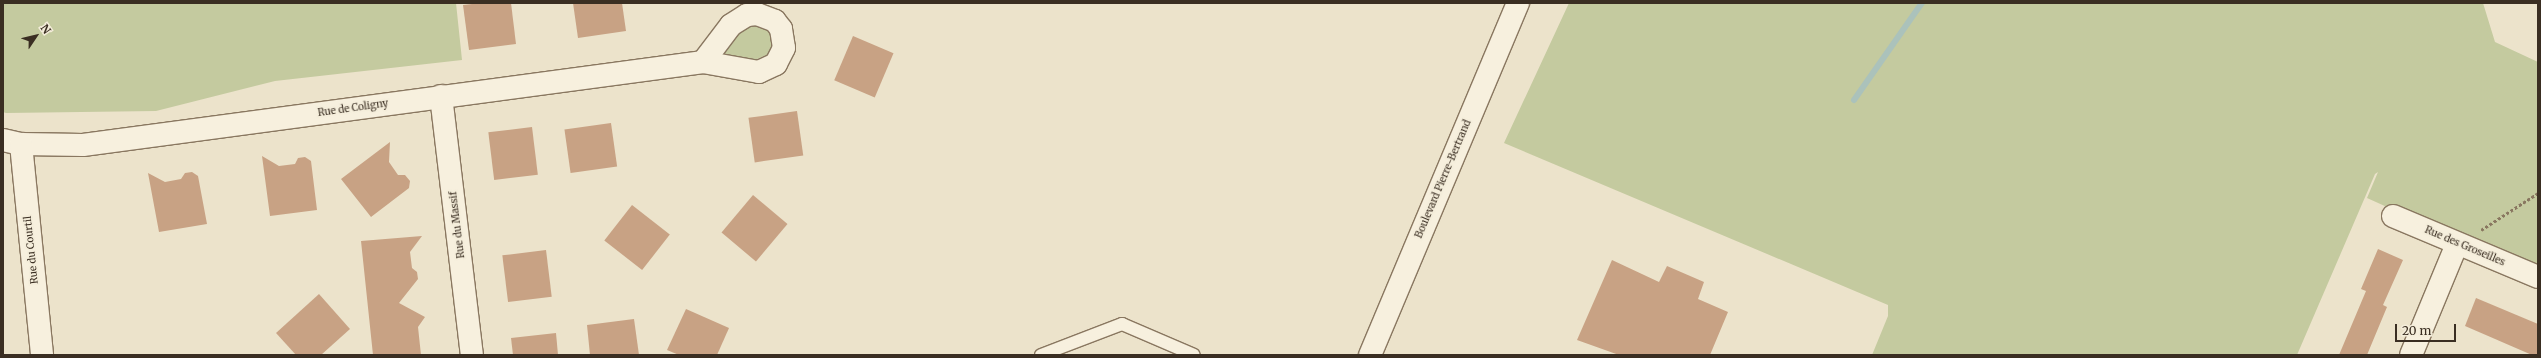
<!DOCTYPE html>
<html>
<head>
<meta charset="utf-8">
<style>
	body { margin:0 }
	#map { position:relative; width:2541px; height:358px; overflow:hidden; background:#ece3cb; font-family:Merriweather,serif }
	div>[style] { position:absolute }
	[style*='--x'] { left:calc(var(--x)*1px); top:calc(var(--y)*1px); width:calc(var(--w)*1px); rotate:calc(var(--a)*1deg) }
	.green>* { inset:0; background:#c4ca9f }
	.stream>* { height:6px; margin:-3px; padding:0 3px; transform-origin:3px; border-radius:3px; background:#abc2bb }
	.building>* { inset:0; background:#c8a284; transform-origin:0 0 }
	.path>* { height:2.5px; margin-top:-1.25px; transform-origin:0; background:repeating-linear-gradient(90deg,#897760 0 3px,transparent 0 5px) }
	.roads { filter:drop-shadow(1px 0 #897760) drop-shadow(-1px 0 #897760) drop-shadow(0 1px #897760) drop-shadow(0 -1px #897760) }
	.service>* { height:12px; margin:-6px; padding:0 6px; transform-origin:6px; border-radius:6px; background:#f7f0de }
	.minor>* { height:22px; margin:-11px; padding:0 11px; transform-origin:11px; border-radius:11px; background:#f7f0de }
	.secondary>* { height:22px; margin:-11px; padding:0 11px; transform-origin:11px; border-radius:11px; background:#f7f0de }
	span { translate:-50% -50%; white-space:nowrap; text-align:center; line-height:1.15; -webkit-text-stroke:3.5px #f4edda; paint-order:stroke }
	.street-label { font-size:10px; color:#3a2e22 }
	.frame { position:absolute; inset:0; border:4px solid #3a2e22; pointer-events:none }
	.north { position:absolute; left:16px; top:16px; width:40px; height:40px; -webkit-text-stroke:3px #f4edda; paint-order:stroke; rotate:55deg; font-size:11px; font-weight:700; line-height:16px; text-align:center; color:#3a2e22 }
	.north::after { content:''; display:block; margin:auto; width:14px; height:18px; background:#3a2e22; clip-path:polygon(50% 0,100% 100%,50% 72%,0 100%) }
	.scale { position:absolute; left:2395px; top:324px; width:61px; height:18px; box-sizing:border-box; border:2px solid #3a2e22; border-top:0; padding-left:5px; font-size:12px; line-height:14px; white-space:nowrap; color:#3a2e22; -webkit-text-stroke:3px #f4edda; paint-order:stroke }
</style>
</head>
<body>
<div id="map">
	<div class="green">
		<div style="clip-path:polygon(3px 3px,456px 3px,462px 60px,275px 81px,156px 111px,6px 113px,3px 112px)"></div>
		<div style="clip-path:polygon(1569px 3px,2483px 3px,2495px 42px,2538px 62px,2538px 275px,2367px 198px,2378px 172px,2375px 174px,2297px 355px,1872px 355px,1888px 316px,1888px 305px,1504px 143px)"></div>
		<div style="clip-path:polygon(754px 23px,771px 29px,773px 46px,769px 54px,750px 62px,718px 54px,745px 26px)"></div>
	</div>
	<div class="stream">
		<div style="--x:1854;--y:100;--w:118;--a:-55"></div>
	</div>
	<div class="building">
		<div style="clip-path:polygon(481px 3px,511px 3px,516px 44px,469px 50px,463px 5px)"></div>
		<div style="clip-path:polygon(573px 3px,622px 3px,626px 31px,578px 38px)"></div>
		<div style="left:853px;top:36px;width:44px;height:48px;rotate:23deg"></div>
		<div style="left:797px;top:111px;width:45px;height:49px;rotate:82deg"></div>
		<div style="left:611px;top:123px;width:44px;height:47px;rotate:82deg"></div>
		<div style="left:532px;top:127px;width:48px;height:44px;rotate:83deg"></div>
		<div style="clip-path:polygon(390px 142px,389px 162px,398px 175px,405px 175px,410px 181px,409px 188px,371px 217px,341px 179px)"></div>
		<div style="clip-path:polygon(262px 156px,279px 166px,295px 164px,298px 158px,305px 157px,311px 161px,317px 210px,270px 216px)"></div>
		<div style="clip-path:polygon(192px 172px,198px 176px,207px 224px,159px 232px,148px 173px,165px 182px,181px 179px,185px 173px)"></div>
		<div style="left:753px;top:195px;width:45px;height:49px;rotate:40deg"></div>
		<div style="left:632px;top:205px;width:48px;height:45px;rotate:38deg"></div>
		<div style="clip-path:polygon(422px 236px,410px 252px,412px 268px,417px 272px,418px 279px,399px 303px,425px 317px,418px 327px,421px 355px,373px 355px,361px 241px)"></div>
		<div style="clip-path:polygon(2378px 249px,2403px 260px,2383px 305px,2387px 307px,2367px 355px,2339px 355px,2366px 291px,2361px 289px)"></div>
		<div style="left:546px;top:250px;width:47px;height:44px;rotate:83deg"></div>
		<div style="clip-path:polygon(1612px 260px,1659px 282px,1667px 266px,1704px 282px,1698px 299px,1728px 312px,1710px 355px,1619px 355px,1577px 340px)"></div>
		<div style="clip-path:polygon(319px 294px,350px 329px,321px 355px,296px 355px,276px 333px)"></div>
		<div style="clip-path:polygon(2476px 298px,2538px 324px,2538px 355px,2532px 355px,2465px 326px)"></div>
		<div style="clip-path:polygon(686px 309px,729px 328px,717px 355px,679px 355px,667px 350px)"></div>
		<div style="clip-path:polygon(634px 319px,639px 355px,590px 355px,587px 325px)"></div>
		<div style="clip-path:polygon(556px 333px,558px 355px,513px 355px,511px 338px)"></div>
	</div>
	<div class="path">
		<div style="--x:2481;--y:230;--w:68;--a:-33"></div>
	</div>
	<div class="roads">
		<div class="service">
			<div style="--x:1041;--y:355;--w:87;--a:-20.9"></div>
			<div style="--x:1122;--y:324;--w:78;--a:23.3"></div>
		</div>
		<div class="minor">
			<div style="--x:757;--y:14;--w:19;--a:21"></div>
			<div style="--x:775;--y:21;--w:10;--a:53"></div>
			<div style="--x:781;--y:29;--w:19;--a:81"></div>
			<div style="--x:784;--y:48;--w:18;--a:117"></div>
			<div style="--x:776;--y:64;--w:19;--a:155"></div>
			<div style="--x:759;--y:72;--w:57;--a:-169.9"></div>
			<div style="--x:703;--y:62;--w:46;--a:-52.9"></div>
			<div style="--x:731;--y:25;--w:19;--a:-32"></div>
			<div style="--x:747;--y:15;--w:10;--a:-6"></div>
			<div style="--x:441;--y:96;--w:261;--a:83.2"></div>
			<div style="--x:3;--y:140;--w:18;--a:13"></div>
			<div style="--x:21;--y:144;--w:62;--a:0.9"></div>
			<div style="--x:83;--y:145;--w:626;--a:-7.62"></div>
			<div style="--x:21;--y:144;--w:212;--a:84.3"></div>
			<div style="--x:2393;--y:216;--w:157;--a:22.8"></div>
			<div style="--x:2411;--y:355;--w:120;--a:-67.5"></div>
		</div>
		<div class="secondary">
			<div style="--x:1370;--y:355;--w:382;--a:-67.2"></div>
		</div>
	</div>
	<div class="street-label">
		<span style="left:353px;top:108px;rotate:-8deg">Rue de Coligny</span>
		<span style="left:1443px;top:179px;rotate:-67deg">Boulevard Pierre-Bertrand</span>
		<span style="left:457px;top:225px;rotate:-97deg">Rue du Massif</span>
		<span style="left:2465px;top:246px;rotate:23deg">Rue des Groseilles</span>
		<span style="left:31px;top:250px;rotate:-96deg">Rue du Courtil</span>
	</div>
	<div class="frame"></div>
	<div class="north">N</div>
	<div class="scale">20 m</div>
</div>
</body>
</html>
